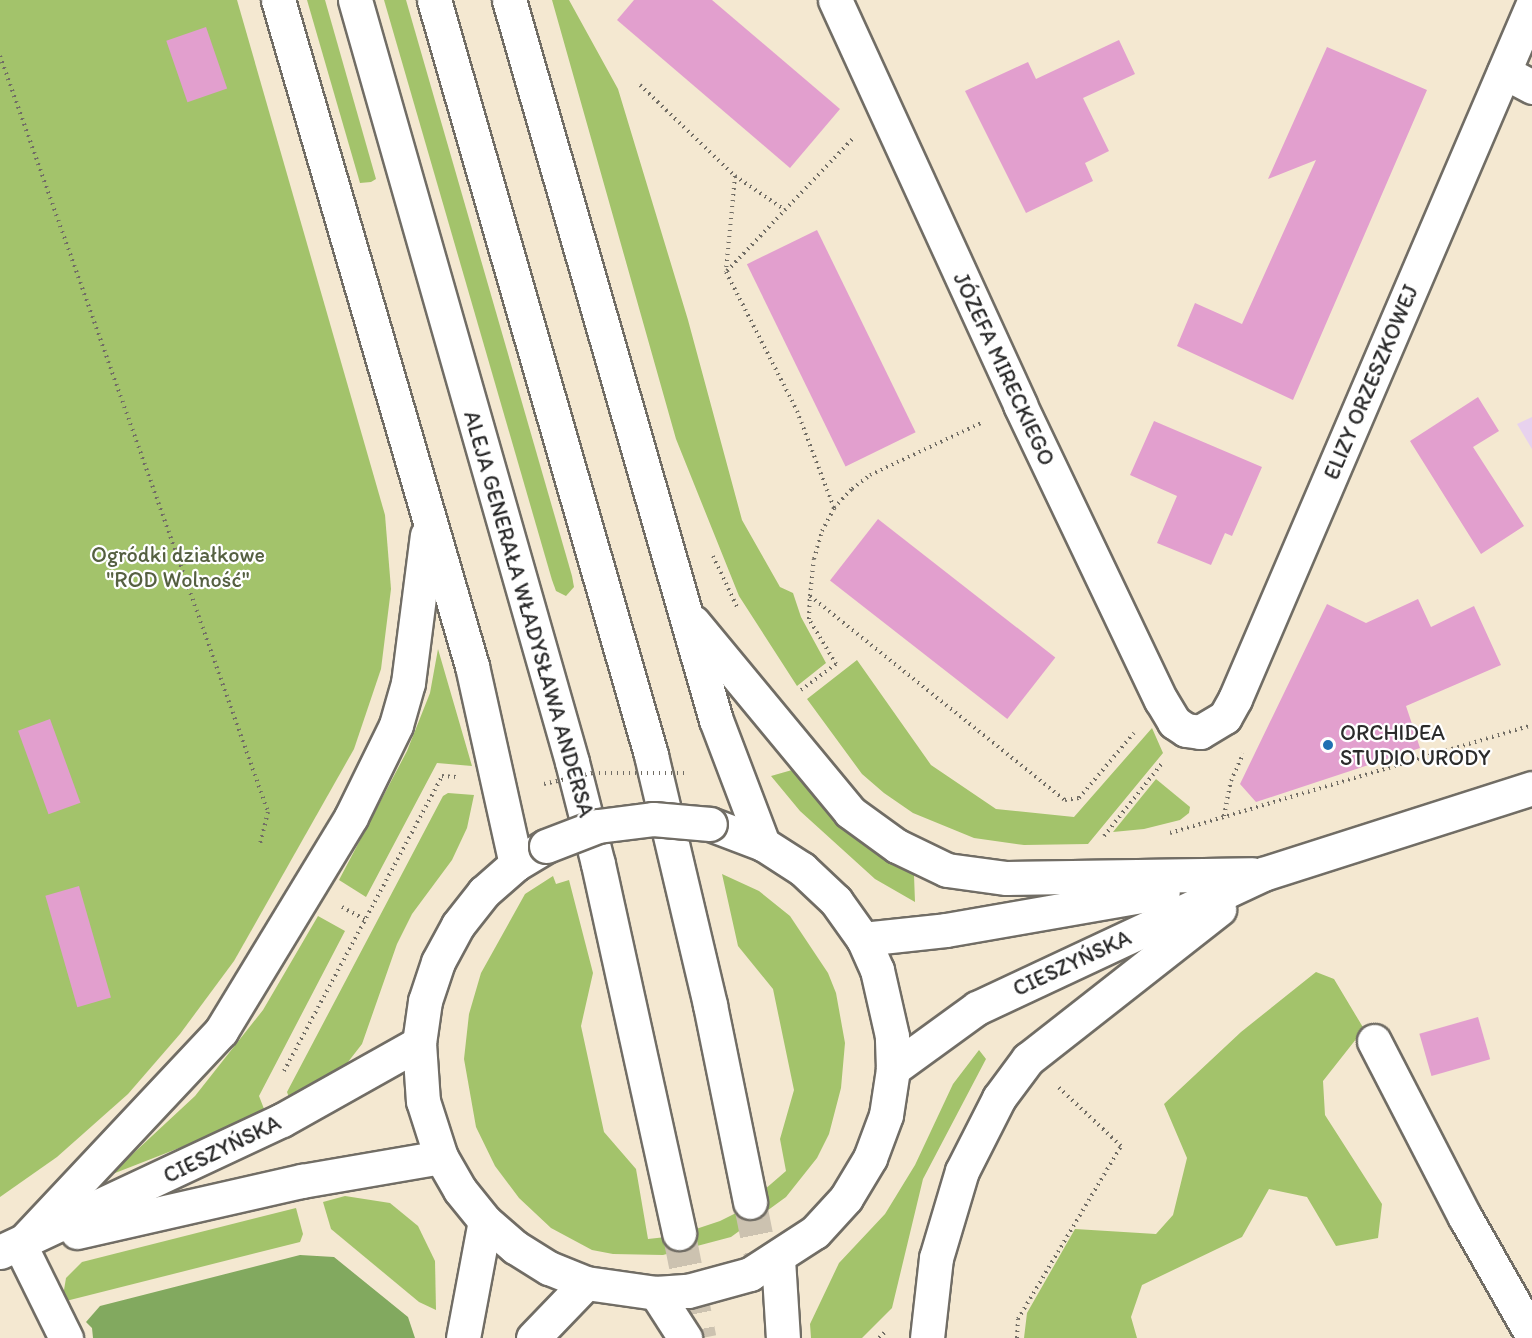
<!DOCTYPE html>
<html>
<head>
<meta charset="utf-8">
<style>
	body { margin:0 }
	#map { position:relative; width:1532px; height:1338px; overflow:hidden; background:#f4e8d1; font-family:Itim,sans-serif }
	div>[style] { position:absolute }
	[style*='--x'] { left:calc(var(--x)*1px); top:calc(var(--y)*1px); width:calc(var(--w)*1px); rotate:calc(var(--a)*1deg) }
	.built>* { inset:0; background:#e8d2ee }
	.green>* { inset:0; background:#a3c36b }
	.forest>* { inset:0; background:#82a95f }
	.building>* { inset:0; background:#e29fce; transform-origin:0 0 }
	.major-tunnel>* { height:33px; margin-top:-16.5px; transform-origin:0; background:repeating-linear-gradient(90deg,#ccc2b0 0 33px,transparent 0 49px) }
	.path>* { height:4px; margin-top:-2px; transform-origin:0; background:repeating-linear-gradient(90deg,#716d65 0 1.5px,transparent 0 6px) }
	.roads { filter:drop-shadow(2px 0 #716d65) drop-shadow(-2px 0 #716d65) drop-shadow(0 2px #716d65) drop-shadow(0 -2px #716d65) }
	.minor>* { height:33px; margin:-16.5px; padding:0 16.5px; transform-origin:16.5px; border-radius:16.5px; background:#fff }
	.major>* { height:33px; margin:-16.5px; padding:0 16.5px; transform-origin:16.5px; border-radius:16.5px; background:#fff }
	.path-bridge>* { height:4px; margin-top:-2px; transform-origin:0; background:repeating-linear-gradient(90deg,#716d65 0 1.5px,transparent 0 6px) }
	.bridges { filter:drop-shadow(2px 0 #716d65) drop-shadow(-2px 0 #716d65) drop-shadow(0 2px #716d65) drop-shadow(0 -2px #716d65) }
	.major-bridge>* { height:33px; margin:-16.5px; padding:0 16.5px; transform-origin:16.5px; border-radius:16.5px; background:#fff }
	.dots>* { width:16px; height:16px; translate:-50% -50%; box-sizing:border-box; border:3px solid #fff; border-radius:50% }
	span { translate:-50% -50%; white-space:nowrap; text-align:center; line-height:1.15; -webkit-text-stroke:4.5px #fff; paint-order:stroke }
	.street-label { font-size:22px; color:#2b2b2b }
	.park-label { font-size:22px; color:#556041 }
	.poi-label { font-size:22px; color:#2b2b2b }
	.left { translate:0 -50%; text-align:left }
</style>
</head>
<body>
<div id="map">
	<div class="built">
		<div style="clip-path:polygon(1532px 417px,1532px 449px,1517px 424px)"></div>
	</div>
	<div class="green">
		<div style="clip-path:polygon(0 0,237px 0,385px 515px,391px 589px,381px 669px,354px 749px,234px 961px,180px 1034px,128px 1094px,57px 1157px,0 1197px)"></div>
		<div style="clip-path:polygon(307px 0,325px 0,376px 179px,371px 182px,360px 183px)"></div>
		<div style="clip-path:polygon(384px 0,406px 0,572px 576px,574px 587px,566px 596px,556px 591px,552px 580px)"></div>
		<div style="clip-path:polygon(552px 0,569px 0,618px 89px,688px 320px,742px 520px,780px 587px,793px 593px,801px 617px,826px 663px,797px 686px,739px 596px,676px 439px)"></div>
		<div style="clip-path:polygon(438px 649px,472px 766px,437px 763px,366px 897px,339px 880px,407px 751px,430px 693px)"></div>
		<div style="clip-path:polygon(857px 660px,931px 765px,996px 809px,1074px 817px,1152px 728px,1163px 753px,1088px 844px,1024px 845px,974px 838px,913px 813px,884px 793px,862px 774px,807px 699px)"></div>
		<div style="clip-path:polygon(792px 770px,836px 824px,882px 857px,914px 875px,915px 902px,875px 879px,800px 811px,771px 776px)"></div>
		<div style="clip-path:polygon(1156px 779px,1190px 807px,1189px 813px,1180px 820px,1144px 829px,1113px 832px)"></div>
		<div style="clip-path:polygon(448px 793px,474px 795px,467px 828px,452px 860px,412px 914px,397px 944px,362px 1044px,341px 1071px,291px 1103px,287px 1092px,443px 796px)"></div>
		<div style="clip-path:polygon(722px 874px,759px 891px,790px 916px,828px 973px,836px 993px,845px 1043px,841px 1088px,829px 1134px,817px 1158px,786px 1197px,731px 1237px,663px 1255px,613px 1254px,592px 1250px,551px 1228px,519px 1198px,495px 1166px,476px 1127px,464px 1059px,469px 1014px,481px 973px,525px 894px,553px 876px,556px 884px,569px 880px,593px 973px,581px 1026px,604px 1132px,636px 1169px,648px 1239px,675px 1236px,720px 1221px,740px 1211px,786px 1171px,780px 1139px,794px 1090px,773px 989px,738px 946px)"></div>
		<div style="clip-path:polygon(318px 916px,345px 931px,259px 1096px,266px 1114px,110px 1175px,195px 1096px,263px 1010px)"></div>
		<div style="clip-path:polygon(1316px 972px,1334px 979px,1364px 1029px,1323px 1081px,1325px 1115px,1382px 1204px,1378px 1238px,1336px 1246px,1307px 1197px,1269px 1189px,1242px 1237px,1142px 1285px,1131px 1317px,1137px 1338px,1024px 1338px,1027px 1313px,1075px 1229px,1156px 1234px,1173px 1215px,1187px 1158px,1164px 1104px,1241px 1032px)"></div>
		<div style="clip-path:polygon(979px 1050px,986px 1059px,923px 1179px,892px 1308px,862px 1338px,811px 1338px,810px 1324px,839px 1263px,885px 1214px,915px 1165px,953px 1084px)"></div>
		<div style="clip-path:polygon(345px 1196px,390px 1203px,418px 1226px,435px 1261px,436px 1310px,419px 1302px,331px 1229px,323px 1202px)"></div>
		<div style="clip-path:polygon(296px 1208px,303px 1234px,300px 1242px,62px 1302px,66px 1278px,82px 1262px)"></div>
	</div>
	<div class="forest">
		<div style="clip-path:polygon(300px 1255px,334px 1257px,408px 1317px,415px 1338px,93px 1338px,92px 1328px,86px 1322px,100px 1306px)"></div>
	</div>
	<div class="building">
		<div style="clip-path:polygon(634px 0,712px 0,840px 109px,790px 168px,617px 20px)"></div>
		<div style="left:206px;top:27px;width:65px;height:42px;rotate:71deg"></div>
		<div style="clip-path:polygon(1119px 40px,1135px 74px,1083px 98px,1109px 151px,1085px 163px,1093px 181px,1026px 213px,965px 91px,1028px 62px,1036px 79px)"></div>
		<div style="clip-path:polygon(1327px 47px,1427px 90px,1293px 400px,1177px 346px,1195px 303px,1242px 324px,1316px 160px,1268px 179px)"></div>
		<div style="left:817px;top:230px;width:225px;height:78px;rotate:64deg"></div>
		<div style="clip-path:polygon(1478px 397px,1499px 431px,1473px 447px,1524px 526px,1481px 554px,1410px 441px)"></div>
		<div style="clip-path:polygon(1154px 421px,1262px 467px,1232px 536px,1225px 533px,1211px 565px,1157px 543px,1177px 496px,1130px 475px)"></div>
		<div style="left:878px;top:519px;width:225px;height:78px;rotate:38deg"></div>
		<div style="clip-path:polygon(1418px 599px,1431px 627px,1474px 606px,1501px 665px,1406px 706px,1420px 748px,1256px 802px,1240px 784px,1327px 604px,1366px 623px)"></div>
		<div style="left:50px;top:719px;width:89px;height:34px;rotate:70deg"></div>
		<div style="left:79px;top:886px;width:116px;height:35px;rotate:74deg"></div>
		<div style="left:1478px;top:1017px;width:44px;height:61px;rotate:74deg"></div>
	</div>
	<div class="major-tunnel">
		<div style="--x:750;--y:1202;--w:92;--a:78.7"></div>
		<div style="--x:679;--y:1233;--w:107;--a:78.7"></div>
	</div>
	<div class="path">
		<div style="--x:0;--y:56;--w:802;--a:70.48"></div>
		<div style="--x:268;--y:812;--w:32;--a:104"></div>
		<div style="--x:640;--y:85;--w:132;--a:43.8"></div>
		<div style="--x:735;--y:176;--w:60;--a:34.2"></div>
		<div style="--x:735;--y:176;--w:96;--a:95.4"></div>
		<div style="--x:726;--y:272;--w:156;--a:62.9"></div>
		<div style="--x:797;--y:411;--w:104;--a:69.1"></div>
		<div style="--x:727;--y:271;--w:185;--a:-46.5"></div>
		<div style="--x:713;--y:556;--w:59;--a:64.7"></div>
		<div style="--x:810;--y:596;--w:37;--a:-84"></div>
		<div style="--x:814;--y:559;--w:29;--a:-74"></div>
		<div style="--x:822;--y:531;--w:26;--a:-62"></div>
		<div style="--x:834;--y:508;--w:26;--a:-47"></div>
		<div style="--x:852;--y:489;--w:23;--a:-38"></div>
		<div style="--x:870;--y:475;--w:125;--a:-25.1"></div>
		<div style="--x:801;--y:690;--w:44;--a:-36.6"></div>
		<div style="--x:836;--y:664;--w:52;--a:-121"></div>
		<div style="--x:809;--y:619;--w:23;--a:-88"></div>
		<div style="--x:810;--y:596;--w:327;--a:38.7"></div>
		<div style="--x:1065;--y:800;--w:14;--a:-8"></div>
		<div style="--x:1079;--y:798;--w:85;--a:-49.8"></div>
		<div style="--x:1224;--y:816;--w:36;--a:-79"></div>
		<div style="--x:1231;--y:781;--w:30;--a:-66"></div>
		<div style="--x:1170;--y:833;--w:378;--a:-16.6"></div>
		<div style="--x:1104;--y:836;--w:95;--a:-51.4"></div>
		<div style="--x:342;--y:907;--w:26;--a:29"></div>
		<div style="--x:284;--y:1071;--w:335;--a:-61.8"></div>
		<div style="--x:442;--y:776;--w:14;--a:4"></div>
		<div style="--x:879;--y:1338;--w:11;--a:-45"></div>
		<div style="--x:1017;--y:1338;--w:19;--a:-87"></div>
		<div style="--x:1018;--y:1319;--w:201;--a:-59.2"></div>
		<div style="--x:1121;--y:1146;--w:88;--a:-136.8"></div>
	</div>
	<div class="roads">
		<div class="minor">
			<div style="--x:835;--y:0;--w:445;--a:65.4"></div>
			<div style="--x:1020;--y:405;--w:327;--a:64.5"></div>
			<div style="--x:1161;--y:700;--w:26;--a:59"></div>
			<div style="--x:1174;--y:722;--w:14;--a:34"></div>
			<div style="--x:1186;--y:730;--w:14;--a:8"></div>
			<div style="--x:1200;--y:732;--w:29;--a:-31"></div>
			<div style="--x:1225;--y:717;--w:21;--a:-61"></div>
			<div style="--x:1235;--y:699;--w:754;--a:-66.8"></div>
			<div style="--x:1504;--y:72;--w:32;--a:28"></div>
			<div style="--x:1374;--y:1041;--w:198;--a:62.7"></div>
			<div style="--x:1465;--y:1217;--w:136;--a:60.4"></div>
			<div style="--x:77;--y:1232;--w:231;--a:-12.8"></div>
			<div style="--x:302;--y:1181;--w:141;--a:-9.8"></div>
			<div style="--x:20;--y:1245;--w:104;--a:63.7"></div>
			<div style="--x:0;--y:1252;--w:311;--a:-25.1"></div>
			<div style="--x:282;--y:1120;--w:157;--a:-29.3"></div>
			<div style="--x:656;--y:1293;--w:54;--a:57.2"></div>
			<div style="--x:463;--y:1338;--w:119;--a:-79.4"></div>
			<div style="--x:533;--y:1338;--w:76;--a:-46.1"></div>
		</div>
		<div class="major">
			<div style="--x:278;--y:0;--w:694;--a:73.76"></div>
			<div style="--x:472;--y:666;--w:203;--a:77.5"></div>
			<div style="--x:355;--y:0;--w:792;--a:74.1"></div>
			<div style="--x:572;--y:762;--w:105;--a:75.7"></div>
			<div style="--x:598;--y:864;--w:378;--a:77.6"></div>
			<div style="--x:434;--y:0;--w:786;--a:73.96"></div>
			<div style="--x:651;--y:755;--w:257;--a:76.7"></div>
			<div style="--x:710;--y:1005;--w:201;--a:78.5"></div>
			<div style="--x:509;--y:0;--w:749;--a:73.96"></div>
			<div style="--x:716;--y:720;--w:133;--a:69.2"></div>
			<div style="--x:693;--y:622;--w:246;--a:50.4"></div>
			<div style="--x:850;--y:812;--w:58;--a:35.9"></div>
			<div style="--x:897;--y:846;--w:55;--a:25.6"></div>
			<div style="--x:947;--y:870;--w:60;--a:7.7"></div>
			<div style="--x:1006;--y:878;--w:246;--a:-0.9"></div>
			<div style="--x:546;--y:846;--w:35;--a:149"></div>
			<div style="--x:516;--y:864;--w:43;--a:138.8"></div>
			<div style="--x:484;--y:892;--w:42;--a:128.2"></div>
			<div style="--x:458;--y:925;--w:42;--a:118.4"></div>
			<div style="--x:438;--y:962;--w:41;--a:108.4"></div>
			<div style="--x:425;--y:1001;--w:42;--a:98.1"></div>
			<div style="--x:419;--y:1043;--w:58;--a:86.1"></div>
			<div style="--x:423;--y:1101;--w:59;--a:72.2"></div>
			<div style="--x:441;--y:1157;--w:38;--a:60"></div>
			<div style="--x:460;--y:1190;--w:40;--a:51"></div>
			<div style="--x:485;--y:1221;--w:40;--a:41"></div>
			<div style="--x:515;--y:1247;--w:40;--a:32"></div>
			<div style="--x:549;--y:1268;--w:40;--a:22"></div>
			<div style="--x:586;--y:1283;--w:71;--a:8.1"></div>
			<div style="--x:656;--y:1293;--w:32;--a:-4"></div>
			<div style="--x:688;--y:1291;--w:64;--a:-15.3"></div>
			<div style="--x:750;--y:1274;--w:77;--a:-32.9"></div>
			<div style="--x:815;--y:1232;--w:46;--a:-47.6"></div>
			<div style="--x:846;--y:1198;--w:47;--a:-59"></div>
			<div style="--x:870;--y:1158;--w:46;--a:-69.6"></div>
			<div style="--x:886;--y:1115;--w:47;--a:-81.3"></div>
			<div style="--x:893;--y:1069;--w:33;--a:-92"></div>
			<div style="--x:892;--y:1036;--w:68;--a:-102.8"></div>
			<div style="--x:877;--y:970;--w:34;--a:-114"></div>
			<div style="--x:863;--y:939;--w:47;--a:-125.4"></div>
			<div style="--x:836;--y:901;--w:47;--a:-136.7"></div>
			<div style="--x:802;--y:869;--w:46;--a:-147.3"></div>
			<div style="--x:763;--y:844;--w:57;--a:-159.3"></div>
			<div style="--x:863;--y:939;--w:83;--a:-6.2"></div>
			<div style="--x:946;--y:930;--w:220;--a:-9.9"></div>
			<div style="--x:893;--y:1069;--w:104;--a:-36"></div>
			<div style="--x:977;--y:1008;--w:316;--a:-25.1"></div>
			<div style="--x:1263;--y:874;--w:282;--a:-17.7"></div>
			<div style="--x:20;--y:1245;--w:294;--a:-46.8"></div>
			<div style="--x:221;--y:1031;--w:250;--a:-58.7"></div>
			<div style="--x:351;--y:817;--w:102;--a:-63.9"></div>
			<div style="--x:396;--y:725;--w:44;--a:-74.1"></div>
			<div style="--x:408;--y:683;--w:149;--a:-82.7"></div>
			<div style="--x:778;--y:1259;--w:79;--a:86.4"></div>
			<div style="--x:927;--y:1338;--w:81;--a:-83.6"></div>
			<div style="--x:936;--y:1258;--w:91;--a:-73.4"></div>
			<div style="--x:962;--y:1171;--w:82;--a:-63.1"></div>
			<div style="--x:999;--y:1098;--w:49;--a:-53.4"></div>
			<div style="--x:1028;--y:1059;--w:243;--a:-38.1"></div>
		</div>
	</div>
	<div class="path-bridge">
		<div style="--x:544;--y:784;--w:50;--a:-12.7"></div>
		<div style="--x:593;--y:773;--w:96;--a:0"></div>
	</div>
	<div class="bridges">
		<div class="major-bridge">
			<div style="--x:546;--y:846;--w:56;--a:-21"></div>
			<div style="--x:598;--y:826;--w:55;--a:-7.3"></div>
			<div style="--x:653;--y:819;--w:57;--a:5"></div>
		</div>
	</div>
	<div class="dots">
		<div style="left:1328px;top:745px;background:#1f6fb2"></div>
	</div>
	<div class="street-label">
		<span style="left:1004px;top:369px;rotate:65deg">JÓZEFA MIRECKIEGO</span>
		<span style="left:1371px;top:382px;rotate:-67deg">ELIZY ORZESZKOWEJ</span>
		<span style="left:529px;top:614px;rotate:74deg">ALEJA GENERAŁA WŁADYSŁAWA ANDERSA</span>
		<span style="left:1072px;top:963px;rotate:-25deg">CIESZYŃSKA</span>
		<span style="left:222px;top:1149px;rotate:-26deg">CIESZYŃSKA</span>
	</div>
	<div class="park-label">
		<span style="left:178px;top:567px">Ogródki działkowe<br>"ROD Wolność"</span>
	</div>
	<div class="poi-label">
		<span class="left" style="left:1340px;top:745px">ORCHIDEA<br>STUDIO URODY</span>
	</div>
</div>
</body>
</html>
